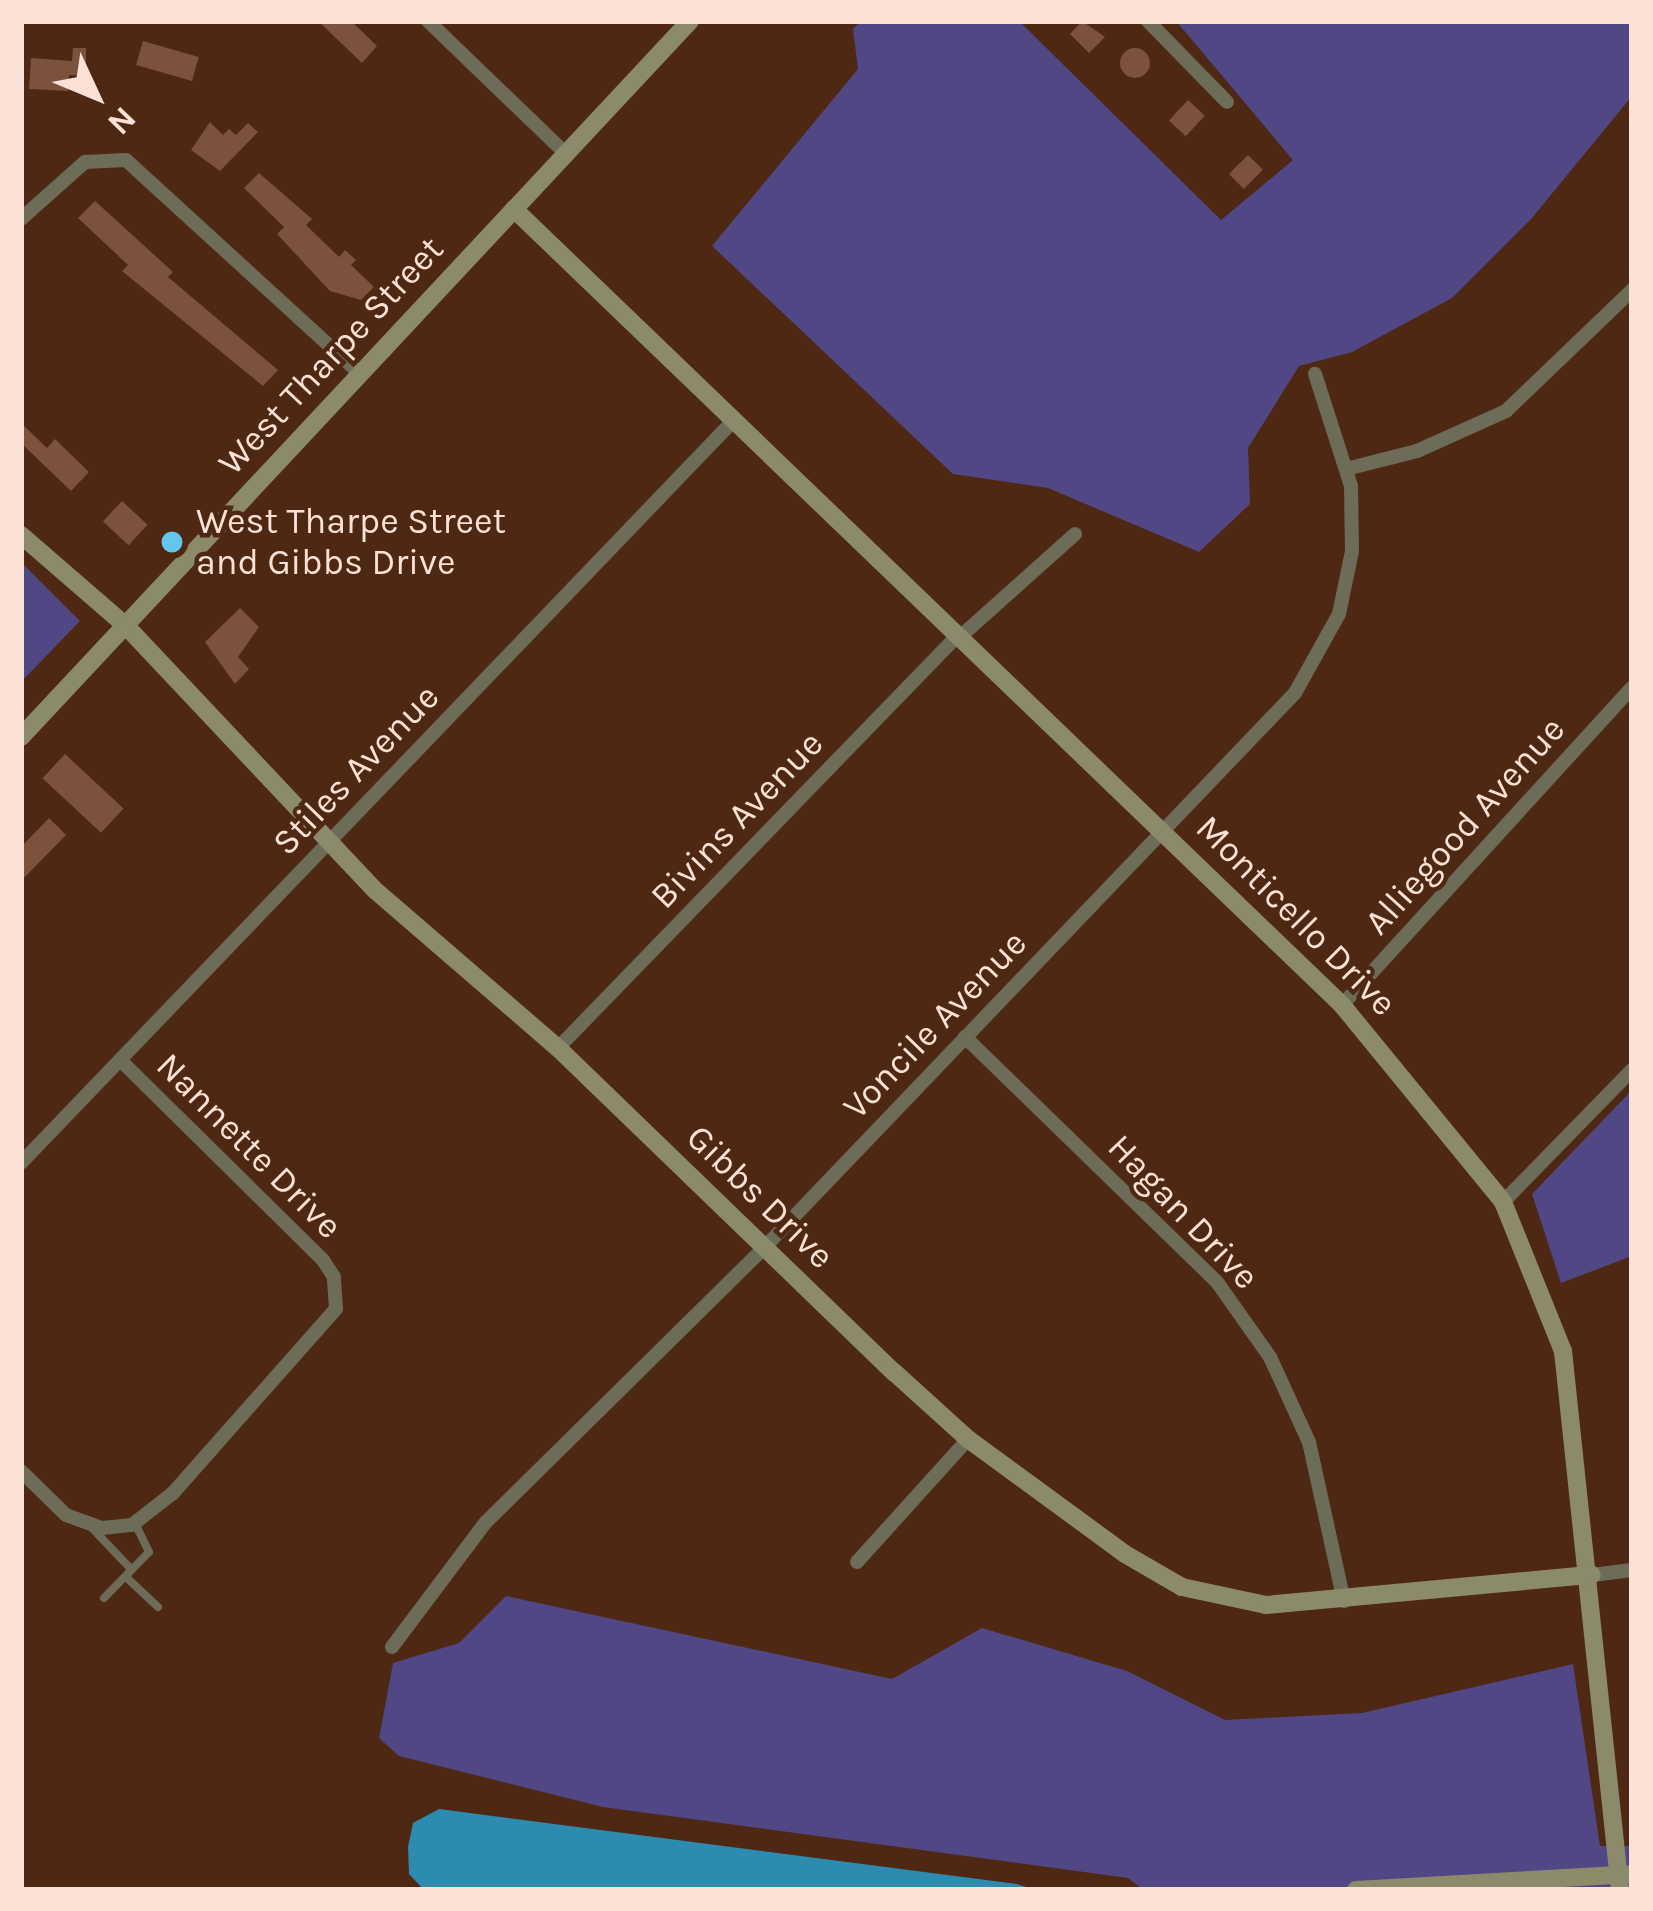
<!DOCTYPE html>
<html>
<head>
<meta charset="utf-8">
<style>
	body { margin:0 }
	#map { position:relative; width:1653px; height:1911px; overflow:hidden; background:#4e2812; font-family:Karla,sans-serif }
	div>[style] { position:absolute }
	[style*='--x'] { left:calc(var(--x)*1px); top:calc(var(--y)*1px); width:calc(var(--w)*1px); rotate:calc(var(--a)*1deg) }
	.green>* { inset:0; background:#504784 }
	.water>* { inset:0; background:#2d8bb0 }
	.building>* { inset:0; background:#7c523c; transform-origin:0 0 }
	.round { border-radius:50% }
	.lane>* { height:8px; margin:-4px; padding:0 4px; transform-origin:4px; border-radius:4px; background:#6c6c58 }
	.street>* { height:14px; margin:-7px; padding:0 7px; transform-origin:7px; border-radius:7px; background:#6c6c58 }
	.secondary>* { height:18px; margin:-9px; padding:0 9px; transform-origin:9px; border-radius:9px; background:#8b8b6c }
	.dots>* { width:33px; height:33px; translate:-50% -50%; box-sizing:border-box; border:6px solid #4e2812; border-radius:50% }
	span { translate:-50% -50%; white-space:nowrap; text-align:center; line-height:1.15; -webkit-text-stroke:9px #4e2812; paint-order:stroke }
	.street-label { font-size:36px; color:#fce2d6 }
	.poi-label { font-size:36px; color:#fce2d6 }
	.left { translate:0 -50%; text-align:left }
	.frame { position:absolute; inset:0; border:24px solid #fce2d6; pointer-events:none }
	.north { position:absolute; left:36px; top:36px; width:120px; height:120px; -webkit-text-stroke:9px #4e2812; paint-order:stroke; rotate:134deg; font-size:33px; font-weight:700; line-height:48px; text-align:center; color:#fce2d6 }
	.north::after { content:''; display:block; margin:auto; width:42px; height:54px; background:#fce2d6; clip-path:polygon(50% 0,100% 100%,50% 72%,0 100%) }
</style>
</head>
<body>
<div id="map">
	<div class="green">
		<div style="clip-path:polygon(861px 21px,1019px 21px,1221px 220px,1293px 160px,1176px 21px,1632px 21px,1632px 96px,1532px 218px,1452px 298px,1352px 352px,1299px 366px,1248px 448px,1250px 504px,1199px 552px,1048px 488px,953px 474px,712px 246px,858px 69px,853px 29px)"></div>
		<div style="clip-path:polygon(21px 562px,80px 621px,21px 682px)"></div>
		<div style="clip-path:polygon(1632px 1090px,1632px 1256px,1561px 1283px,1532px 1194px)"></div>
		<div style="clip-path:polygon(506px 1596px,892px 1679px,982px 1628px,1127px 1671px,1225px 1720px,1362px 1713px,1573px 1664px,1600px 1846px,1632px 1846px,1632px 1890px,1144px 1890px,1128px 1878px,603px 1807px,399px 1756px,379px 1738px,393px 1663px,459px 1643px)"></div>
	</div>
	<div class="water">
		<div style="clip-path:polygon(439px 1809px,1017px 1884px,1035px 1890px,424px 1890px,409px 1874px,408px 1847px,413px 1823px)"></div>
	</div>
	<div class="building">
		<div style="clip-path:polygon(318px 21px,351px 21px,377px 46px,362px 63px)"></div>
		<div style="clip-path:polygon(1082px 21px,1105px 37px,1089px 53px,1070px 34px)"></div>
		<div style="left:143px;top:41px;width:58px;height:25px;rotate:16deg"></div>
		<div style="clip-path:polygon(73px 48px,86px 48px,86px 76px,69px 75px,68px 91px,29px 89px,31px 58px,72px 61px)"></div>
		<div class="round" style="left:1120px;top:48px;width:30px;height:30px"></div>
		<div style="left:1188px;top:100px;width:23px;height:28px;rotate:43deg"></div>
		<div style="clip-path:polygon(210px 122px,223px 135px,229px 129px,236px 135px,248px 123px,258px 132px,220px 171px,191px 150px)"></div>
		<div style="left:1248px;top:155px;width:21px;height:27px;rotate:45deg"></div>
		<div style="clip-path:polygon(259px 173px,312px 219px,306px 225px,339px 257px,345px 250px,356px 260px,351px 265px,374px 287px,361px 300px,330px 291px,277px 234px,284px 227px,244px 188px)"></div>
		<div style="clip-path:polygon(95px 201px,173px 272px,168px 277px,278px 370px,263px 386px,122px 271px,128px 265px,78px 218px)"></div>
		<div style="clip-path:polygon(21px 423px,47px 448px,55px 439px,89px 472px,71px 491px,21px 443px)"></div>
		<div style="left:122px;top:501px;width:35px;height:28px;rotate:43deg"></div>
		<div style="clip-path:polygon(240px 608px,259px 627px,238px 657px,249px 669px,235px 684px,205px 642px)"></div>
		<div style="left:65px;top:754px;width:80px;height:33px;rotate:43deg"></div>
		<div style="clip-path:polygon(49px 818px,66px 835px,21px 881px,21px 847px)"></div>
	</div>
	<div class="lane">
		<div style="--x:91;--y:1527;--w:59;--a:46.4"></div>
		<div style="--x:126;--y:1577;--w:44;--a:43.2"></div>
		<div style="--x:104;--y:1598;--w:64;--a:-45.6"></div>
		<div style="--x:149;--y:1552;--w:32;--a:-116"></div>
	</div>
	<div class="street">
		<div style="--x:428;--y:21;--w:190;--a:43.9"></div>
		<div style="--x:1148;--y:21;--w:113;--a:45.7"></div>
		<div style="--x:21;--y:219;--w:86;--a:-41.7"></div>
		<div style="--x:85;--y:162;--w:41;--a:-2.8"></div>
		<div style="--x:126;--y:160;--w:316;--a:42.4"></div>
		<div style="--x:1346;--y:469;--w:73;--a:-14.2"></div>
		<div style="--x:1417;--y:451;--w:98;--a:-24.2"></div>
		<div style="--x:1506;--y:411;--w:175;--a:-43.8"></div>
		<div style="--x:961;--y:636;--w:153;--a:-41.8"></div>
		<div style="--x:1342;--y:1005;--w:430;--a:-47.6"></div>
		<div style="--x:965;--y:1037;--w:351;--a:44.2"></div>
		<div style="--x:1217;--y:1282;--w:92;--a:54.8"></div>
		<div style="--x:1270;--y:1357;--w:94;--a:65.4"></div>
		<div style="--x:1309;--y:1442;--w:163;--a:77.6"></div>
		<div style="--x:558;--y:1048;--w:576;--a:-45.91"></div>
		<div style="--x:21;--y:1163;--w:1031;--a:-46.18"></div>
		<div style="--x:1503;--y:1202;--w:185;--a:-45.7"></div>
		<div style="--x:21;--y:1471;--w:63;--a:44.4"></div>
		<div style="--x:66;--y:1515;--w:38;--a:20"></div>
		<div style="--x:102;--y:1528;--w:30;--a:-6"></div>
		<div style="--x:132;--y:1525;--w:52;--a:-38"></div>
		<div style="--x:173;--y:1493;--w:246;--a:-48.5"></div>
		<div style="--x:336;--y:1309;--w:32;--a:-94"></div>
		<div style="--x:334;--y:1277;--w:20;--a:-123"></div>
		<div style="--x:323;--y:1260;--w:285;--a:-135.4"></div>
		<div style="--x:857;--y:1562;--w:166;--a:-47.9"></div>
		<div style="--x:1592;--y:1575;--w:40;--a:-7.1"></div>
		<div style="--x:392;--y:1647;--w:156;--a:-53.1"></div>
		<div style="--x:486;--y:1522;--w:390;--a:-44.6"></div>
		<div style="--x:764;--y:1248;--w:768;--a:-46.27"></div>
		<div style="--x:1295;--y:693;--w:90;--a:-60.9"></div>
		<div style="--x:1339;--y:614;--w:64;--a:-78.3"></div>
		<div style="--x:1352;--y:551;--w:65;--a:-90.9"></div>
		<div style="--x:1351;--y:486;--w:118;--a:-107.8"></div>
	</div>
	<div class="secondary">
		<div style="--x:514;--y:209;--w:1149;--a:43.87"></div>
		<div style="--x:1342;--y:1005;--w:254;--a:50.7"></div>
		<div style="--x:1503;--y:1202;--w:161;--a:68.1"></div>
		<div style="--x:1563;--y:1351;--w:542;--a:83.96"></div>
		<div style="--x:21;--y:535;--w:139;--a:40.9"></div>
		<div style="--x:126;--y:626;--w:364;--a:46.7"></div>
		<div style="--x:376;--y:891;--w:240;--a:40.8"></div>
		<div style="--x:558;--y:1048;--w:467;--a:44"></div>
		<div style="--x:894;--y:1372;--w:100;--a:42.2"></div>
		<div style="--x:968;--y:1439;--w:195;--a:36.2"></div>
		<div style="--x:1125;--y:1554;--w:66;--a:30.1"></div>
		<div style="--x:1182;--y:1587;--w:86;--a:12.1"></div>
		<div style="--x:1266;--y:1605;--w:327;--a:-5.3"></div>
		<div style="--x:21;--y:737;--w:980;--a:-46.94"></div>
		<div style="--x:1356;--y:1890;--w:276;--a:-3.3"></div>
	</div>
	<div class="dots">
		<div style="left:172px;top:542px;background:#64c5ee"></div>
	</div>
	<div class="street-label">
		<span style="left:331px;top:356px;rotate:-47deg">West Tharpe Street</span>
		<span style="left:356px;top:770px;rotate:-46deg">Stiles Avenue</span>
		<span style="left:737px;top:820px;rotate:-46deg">Bivins Avenue</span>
		<span style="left:1465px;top:826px;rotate:-48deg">Alliegood Avenue</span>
		<span style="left:1296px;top:916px;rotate:45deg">Monticello Drive</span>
		<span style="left:935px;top:1025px;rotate:-46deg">Voncile Avenue</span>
		<span style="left:249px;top:1146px;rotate:45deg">Nannette Drive</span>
		<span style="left:760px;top:1197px;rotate:44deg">Gibbs Drive</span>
		<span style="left:1183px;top:1212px;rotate:46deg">Hagan Drive</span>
	</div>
	<div class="poi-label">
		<span class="left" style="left:196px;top:542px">West Tharpe Street<br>and Gibbs Drive</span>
	</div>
	<div class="frame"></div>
	<div class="north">N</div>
</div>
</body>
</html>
